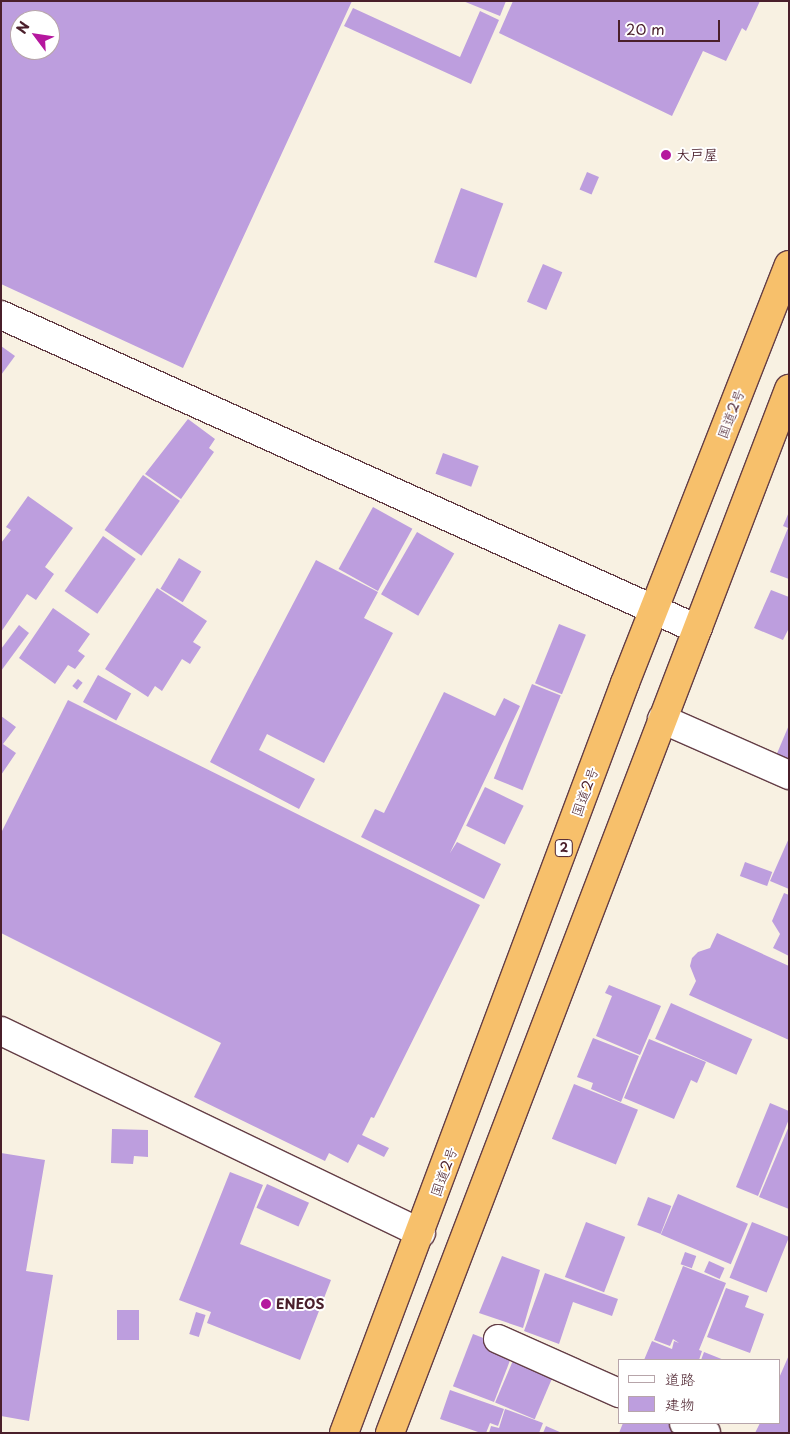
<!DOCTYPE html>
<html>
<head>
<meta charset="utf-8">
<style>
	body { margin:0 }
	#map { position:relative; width:790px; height:1434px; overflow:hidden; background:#f8f1e2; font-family:"Playpen Sans","Klee One",sans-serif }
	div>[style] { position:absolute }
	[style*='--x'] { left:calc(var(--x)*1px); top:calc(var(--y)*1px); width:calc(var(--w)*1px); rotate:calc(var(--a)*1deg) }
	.building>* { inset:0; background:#bd9ede; transform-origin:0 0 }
	.roads { filter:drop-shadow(1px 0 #643e46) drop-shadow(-1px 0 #643e46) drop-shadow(0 1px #643e46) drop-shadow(0 -1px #643e46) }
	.minor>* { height:28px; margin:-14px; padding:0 14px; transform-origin:14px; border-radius:14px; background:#fff }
	.trunk>* { height:28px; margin:-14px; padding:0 14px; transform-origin:14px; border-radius:14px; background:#f7c06b }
	.dots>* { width:14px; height:14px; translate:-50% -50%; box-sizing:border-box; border:2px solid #fff; border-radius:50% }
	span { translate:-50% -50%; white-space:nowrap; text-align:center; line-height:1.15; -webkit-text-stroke:4px #fff; paint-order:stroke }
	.shield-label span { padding:1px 4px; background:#fff; border:1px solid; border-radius:4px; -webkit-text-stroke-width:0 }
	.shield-label { font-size:12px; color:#4a1f2b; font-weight:700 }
	.poi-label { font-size:14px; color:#4a1f2b; font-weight:700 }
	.left { translate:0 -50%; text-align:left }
	.street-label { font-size:14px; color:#4a1f2b }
	.frame { position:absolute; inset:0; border:2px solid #4a1f2b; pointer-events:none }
	.legend { position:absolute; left:618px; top:1359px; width:162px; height:65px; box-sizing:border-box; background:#fff; border:1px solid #b7a5aa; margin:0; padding:6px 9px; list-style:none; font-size:15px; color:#4a1f2b }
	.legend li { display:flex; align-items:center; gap:10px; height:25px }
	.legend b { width:25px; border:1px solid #b7a5aa }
	.north { position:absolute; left:10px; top:10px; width:50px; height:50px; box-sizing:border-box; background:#fff; border:1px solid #b7a5aa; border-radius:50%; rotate:301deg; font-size:14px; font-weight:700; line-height:20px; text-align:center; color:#4a1f2b }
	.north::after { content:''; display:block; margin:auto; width:18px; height:22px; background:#b5179e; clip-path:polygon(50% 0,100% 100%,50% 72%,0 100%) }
	.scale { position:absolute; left:618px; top:20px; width:102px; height:22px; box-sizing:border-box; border:2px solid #4a1f2b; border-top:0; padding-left:6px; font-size:15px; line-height:18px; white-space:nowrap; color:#4a1f2b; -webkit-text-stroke:4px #fff; paint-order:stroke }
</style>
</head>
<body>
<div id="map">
	<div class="building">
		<div style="clip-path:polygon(evenodd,1px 1px,352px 1px,183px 368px,1px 284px,1px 1px,20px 20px,50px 20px,50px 50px,20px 50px,20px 20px)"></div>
		<div style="clip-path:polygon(463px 1px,506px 1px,500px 16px)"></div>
		<div style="clip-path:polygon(513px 1px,760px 1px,746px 31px,742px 28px,726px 61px,703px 51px,672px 116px,499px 33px)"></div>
		<div style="clip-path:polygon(353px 8px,460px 57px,480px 11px,499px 20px,471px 84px,344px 26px)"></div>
		<div style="left:587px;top:172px;width:13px;height:19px;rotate:23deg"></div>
		<div style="left:461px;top:188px;width:45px;height:79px;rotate:20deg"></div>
		<div style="left:543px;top:264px;width:21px;height:41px;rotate:23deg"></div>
		<div style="clip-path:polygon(1px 346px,15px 356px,1px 375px)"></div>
		<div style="clip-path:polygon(188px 419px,215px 439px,209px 448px,214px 452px,181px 499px,145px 474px)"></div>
		<div style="left:443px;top:453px;width:38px;height:22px;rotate:20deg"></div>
		<div style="left:143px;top:475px;width:45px;height:67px;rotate:35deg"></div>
		<div style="clip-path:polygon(28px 496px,73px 528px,45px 567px,54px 574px,36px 600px,27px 594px,1px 632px,1px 543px,11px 530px,6px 527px)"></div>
		<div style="left:373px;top:507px;width:45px;height:71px;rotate:29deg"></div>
		<div style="clip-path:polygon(789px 512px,789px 579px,770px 572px,788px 528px,783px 526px)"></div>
		<div style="left:417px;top:532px;width:43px;height:72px;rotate:30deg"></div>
		<div style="left:103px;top:536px;width:40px;height:67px;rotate:35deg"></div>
		<div style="left:179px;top:558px;width:26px;height:36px;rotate:31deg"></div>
		<div style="clip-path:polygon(316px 560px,378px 592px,364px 618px,393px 633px,324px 763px,267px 734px,259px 750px,315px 779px,299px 809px,210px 762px)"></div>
		<div style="clip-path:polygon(157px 588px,207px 621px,193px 642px,201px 647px,190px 664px,182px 659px,162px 691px,155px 686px,148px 697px,105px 669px)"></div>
		<div style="clip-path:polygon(771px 590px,789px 597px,789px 628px,783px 640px,754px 628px)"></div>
		<div style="clip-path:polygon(53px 608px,90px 634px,78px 651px,85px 656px,75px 669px,68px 665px,55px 684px,19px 658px)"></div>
		<div style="left:559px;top:624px;width:29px;height:64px;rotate:22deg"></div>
		<div style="clip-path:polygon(19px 625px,29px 633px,1px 671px,1px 649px)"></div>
		<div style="left:98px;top:675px;width:38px;height:31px;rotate:29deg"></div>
		<div style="left:78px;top:679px;width:6px;height:9px;rotate:39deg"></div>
		<div style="left:532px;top:684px;width:31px;height:102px;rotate:22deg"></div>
		<div style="clip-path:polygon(444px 692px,495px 716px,504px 698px,520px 706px,450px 853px,457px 842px,501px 864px,484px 899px,361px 837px,375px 809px,384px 813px)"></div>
		<div style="clip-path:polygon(68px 700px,480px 905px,374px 1118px,371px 1117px,362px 1135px,389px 1148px,384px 1157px,358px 1144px,348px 1163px,329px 1153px,325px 1161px,194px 1097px,221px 1043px,1px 933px,1px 833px)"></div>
		<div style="clip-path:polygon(1px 716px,16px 727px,3px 744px,16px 753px,1px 775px)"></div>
		<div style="clip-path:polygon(789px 725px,789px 769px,773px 763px)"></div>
		<div style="left:485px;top:787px;width:43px;height:43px;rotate:26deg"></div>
		<div style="clip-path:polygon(789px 838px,789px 889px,770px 881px)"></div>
		<div style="left:745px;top:862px;width:29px;height:15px;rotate:20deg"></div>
		<div style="clip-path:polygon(784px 893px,789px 895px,789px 956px,773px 948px,780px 934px,772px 921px)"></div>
		<div style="clip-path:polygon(717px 933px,789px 966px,789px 1040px,689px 995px,696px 981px,690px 966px,692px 958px,698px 952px,710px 948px)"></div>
		<div style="clip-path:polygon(609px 985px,661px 1006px,640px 1055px,596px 1036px,612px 996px,605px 993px)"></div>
		<div style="left:671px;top:1003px;width:89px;height:39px;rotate:24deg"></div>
		<div style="clip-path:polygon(593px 1038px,639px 1056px,621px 1102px,591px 1089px,593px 1083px,577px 1077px)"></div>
		<div style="clip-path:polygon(649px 1039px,706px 1062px,697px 1083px,691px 1080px,674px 1119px,624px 1098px)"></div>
		<div style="left:574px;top:1084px;width:69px;height:59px;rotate:22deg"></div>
		<div style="clip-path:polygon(770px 1103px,789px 1111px,789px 1119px,758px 1196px,736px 1187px)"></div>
		<div style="clip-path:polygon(789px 1126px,789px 1209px,759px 1197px)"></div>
		<div style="clip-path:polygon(112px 1129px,148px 1130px,148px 1157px,134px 1156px,133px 1164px,111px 1163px)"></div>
		<div style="clip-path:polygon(1px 1153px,45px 1160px,26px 1271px,53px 1275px,29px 1421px,1px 1416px)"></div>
		<div style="clip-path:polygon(230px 1172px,263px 1185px,240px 1244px,331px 1280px,300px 1360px,207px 1323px,211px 1312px,179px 1300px)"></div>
		<div style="left:267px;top:1184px;width:46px;height:26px;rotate:24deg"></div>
		<div style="left:678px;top:1194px;width:76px;height:44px;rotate:23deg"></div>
		<div style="left:648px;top:1197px;width:25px;height:30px;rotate:21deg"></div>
		<div style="left:586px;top:1222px;width:42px;height:59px;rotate:21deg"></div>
		<div style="left:752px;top:1222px;width:40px;height:60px;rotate:22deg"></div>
		<div style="left:685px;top:1252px;width:12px;height:13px;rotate:20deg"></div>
		<div style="clip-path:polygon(502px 1256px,540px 1270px,523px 1328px,479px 1313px)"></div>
		<div style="left:709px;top:1261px;width:17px;height:12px;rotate:24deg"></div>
		<div style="clip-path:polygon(683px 1266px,726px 1283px,699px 1350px,702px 1351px,699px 1360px,644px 1360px,652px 1341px,672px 1349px,674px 1341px,679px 1343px,673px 1339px,670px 1346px,654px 1340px)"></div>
		<div style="clip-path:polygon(545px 1273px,618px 1299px,612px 1316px,573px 1302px,559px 1344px,524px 1331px)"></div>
		<div style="clip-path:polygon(726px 1288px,749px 1296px,745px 1307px,764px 1314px,750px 1353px,707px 1337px)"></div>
		<div style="left:117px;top:1310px;width:22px;height:30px"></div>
		<div style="left:196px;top:1312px;width:10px;height:23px;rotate:17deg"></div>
		<div style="left:473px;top:1334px;width:44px;height:56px;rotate:21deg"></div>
		<div style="left:517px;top:1351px;width:43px;height:56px;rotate:23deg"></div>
		<div style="clip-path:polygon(704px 1352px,724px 1360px,701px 1360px)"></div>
		<div style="clip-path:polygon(789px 1355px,789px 1432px,755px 1433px,760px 1423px,779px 1423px,779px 1378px)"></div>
		<div style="clip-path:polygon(450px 1390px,504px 1409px,498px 1426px,490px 1423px,486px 1433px,481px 1433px,440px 1419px)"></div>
		<div style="clip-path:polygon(505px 1409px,543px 1423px,539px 1433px,489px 1433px,491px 1426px,499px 1428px)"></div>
		<div style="clip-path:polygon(623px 1423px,672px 1423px,696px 1433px,619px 1433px)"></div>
		<div style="clip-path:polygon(546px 1426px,562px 1433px,543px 1433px)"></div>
	</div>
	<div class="roads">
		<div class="minor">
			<div style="--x:1;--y:315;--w:764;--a:24.28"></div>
			<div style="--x:662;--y:719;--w:139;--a:23.8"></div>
			<div style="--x:1;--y:1031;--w:466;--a:25.7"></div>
			<div style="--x:498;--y:1339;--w:133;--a:24.1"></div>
			<div style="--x:684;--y:1423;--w:24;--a:24"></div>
		</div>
		<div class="trunk">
			<div style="--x:344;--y:1433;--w:801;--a:-69.46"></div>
			<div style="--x:625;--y:683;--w:449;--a:-68.6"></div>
			<div style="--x:390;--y:1433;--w:1118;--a:-69.08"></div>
		</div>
	</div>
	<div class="dots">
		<div style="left:666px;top:155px;background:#b5179e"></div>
		<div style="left:266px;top:1304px;background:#b5179e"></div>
	</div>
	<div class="shield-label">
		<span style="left:564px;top:848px">2</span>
	</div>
	<div class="poi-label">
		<span class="left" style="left:676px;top:155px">大戸屋</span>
		<span class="left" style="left:276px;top:1304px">ENEOS</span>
	</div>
	<div class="street-label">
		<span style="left:731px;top:414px;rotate:-69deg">国道2号</span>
		<span style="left:585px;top:792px;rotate:-70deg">国道2号</span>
		<span style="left:444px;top:1172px;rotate:-70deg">国道2号</span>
	</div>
	<div class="frame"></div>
	<ul class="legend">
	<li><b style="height:6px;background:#fff"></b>道路</li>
	<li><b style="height:14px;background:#bd9ede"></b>建物</li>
	</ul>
	<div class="north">N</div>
	<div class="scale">20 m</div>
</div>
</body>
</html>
